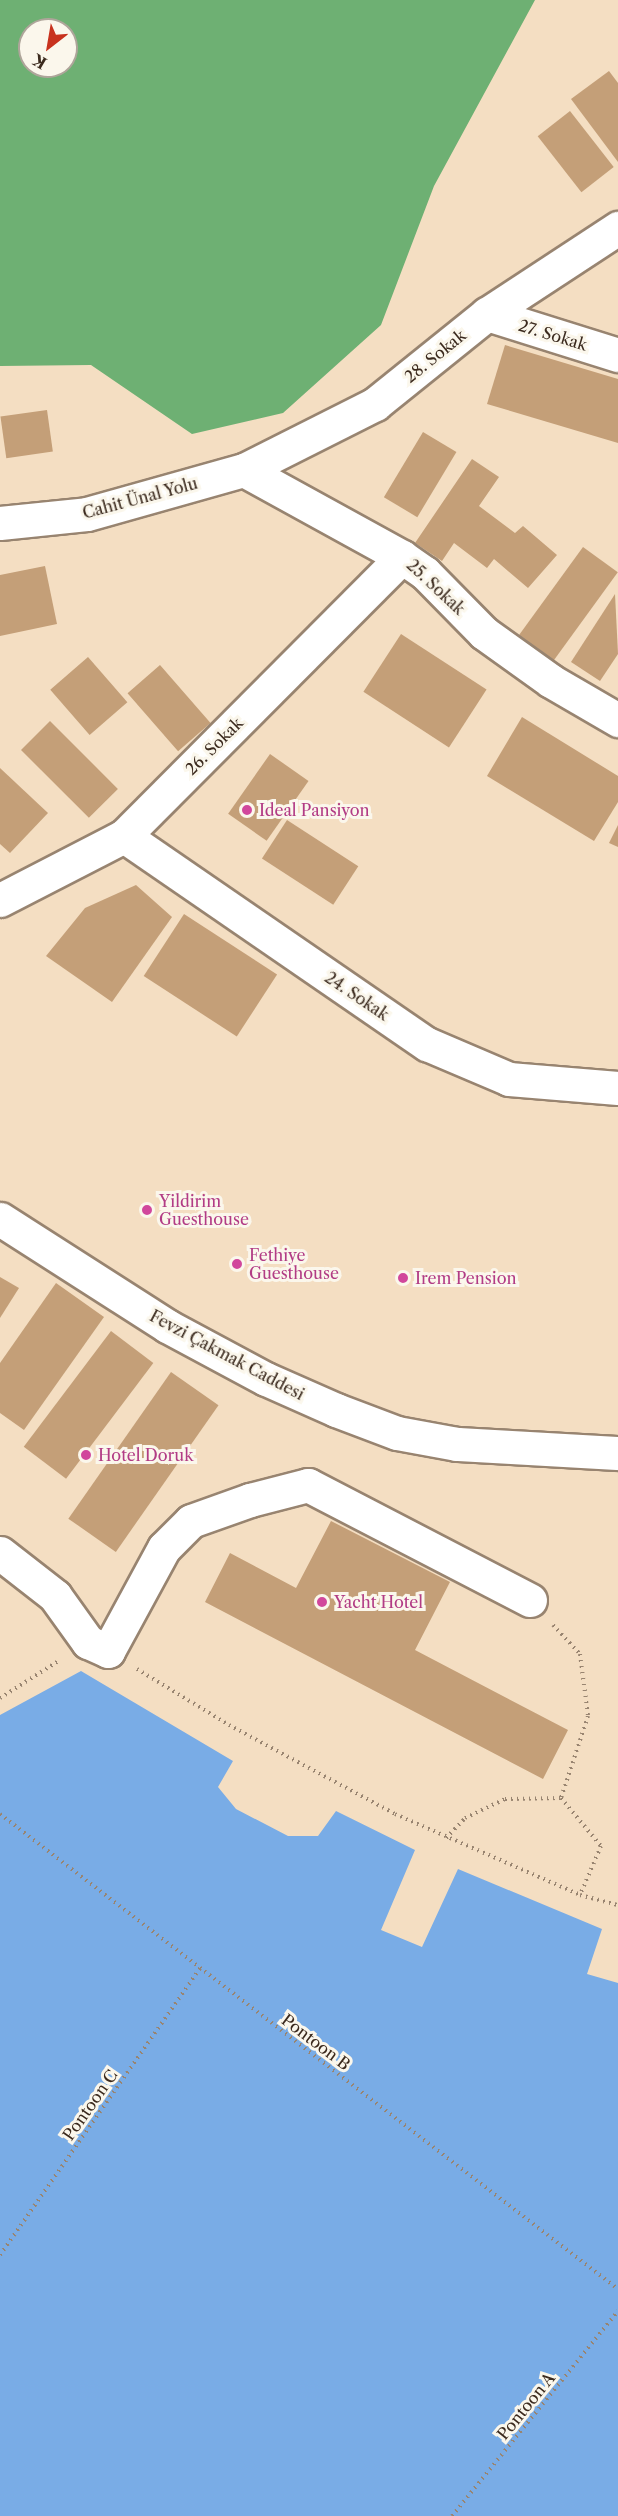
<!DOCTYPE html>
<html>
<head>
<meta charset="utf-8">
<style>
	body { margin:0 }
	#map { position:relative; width:618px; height:2516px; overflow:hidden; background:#f4dec2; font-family:"Libre Caslon Text",serif }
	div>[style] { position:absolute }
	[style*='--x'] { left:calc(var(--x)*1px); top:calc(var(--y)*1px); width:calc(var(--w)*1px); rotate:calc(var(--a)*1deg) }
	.forest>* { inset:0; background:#6eb073 }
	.water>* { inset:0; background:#79ace6 }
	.building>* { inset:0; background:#c49f78; transform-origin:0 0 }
	.path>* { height:4px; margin-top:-2px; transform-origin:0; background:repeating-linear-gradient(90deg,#988470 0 1.5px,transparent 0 6px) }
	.roads { filter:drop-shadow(2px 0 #988470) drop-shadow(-2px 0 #988470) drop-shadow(0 2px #988470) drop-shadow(0 -2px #988470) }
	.minor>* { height:33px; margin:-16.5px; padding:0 16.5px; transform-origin:16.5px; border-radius:16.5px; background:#fff }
	.dots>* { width:16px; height:16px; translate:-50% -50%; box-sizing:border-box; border:3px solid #fbf7ec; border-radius:50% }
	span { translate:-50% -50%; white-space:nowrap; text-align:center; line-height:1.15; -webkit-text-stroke:6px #fbf7ec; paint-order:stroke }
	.street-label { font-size:16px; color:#3b2a1e }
	.hotel-label { font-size:16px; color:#b23c85 }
	.left { translate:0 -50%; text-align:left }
	.north { position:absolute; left:18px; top:18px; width:60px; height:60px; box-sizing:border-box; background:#fbf7ec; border:2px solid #aea59a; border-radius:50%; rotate:211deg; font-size:16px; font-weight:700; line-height:24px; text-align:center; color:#3b2a1e }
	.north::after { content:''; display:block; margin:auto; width:21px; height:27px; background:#c8321e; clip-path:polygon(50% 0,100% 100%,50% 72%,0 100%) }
</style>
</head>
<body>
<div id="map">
	<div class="forest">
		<div style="clip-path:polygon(evenodd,0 0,535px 0,434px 186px,381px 325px,283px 413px,192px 434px,91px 365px,0 366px,0 0,30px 30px,66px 30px,66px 66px,30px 66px,30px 30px)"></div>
	</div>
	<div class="water">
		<div style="clip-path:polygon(81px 1671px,233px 1761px,218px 1787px,236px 1809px,288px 1836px,318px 1836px,336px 1811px,415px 1850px,381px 1930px,422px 1947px,458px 1869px,602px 1929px,587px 1974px,618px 1983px,618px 2516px,0 2516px,0 1715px)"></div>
	</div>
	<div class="building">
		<div style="clip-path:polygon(609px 71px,618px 83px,618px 162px,571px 99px)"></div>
		<div style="left:570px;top:111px;width:71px;height:41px;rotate:52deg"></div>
		<div style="clip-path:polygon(505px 345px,618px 379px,618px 443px,487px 404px)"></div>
		<div style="left:47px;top:410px;width:42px;height:47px;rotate:82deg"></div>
		<div style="left:423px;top:432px;width:39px;height:76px;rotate:31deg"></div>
		<div style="clip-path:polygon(472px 459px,499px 477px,479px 506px,515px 533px,523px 526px,557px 555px,528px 588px,494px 559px,487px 568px,454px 543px,442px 561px,415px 543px)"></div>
		<div style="left:583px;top:547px;width:43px;height:114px;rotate:36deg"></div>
		<div style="clip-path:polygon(45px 566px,57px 624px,0 636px,0 575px)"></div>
		<div style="clip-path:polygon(615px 594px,618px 654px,600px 681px,571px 662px)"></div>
		<div style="left:401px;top:634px;width:102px;height:69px;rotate:33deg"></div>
		<div style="left:88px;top:657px;width:60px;height:50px;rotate:49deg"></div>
		<div style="left:160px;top:665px;width:77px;height:43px;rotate:49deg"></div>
		<div style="clip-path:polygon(522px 717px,618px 776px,618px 802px,594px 841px,487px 776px)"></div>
		<div style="left:50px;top:721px;width:96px;height:41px;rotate:45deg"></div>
		<div style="left:270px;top:754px;width:47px;height:73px;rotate:35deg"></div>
		<div style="clip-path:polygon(0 768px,48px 813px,10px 853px,0 844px)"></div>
		<div style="left:287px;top:820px;width:85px;height:46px;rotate:33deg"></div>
		<div style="clip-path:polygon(618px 825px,618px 847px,609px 843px)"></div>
		<div style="clip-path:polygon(136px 885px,172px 917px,112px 1002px,46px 956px,85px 908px)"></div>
		<div style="left:184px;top:914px;width:111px;height:74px;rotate:33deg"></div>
		<div style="clip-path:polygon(0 1277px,19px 1288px,0 1318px)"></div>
		<div style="clip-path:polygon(56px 1283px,104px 1317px,24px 1430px,0 1413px,0 1363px)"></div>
		<div style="left:111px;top:1331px;width:53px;height:145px;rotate:37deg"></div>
		<div style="left:171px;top:1372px;width:58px;height:179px;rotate:35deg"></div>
		<div style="clip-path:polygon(331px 1521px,450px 1582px,415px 1650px,568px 1730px,543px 1779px,205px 1602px,230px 1553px,296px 1588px)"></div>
	</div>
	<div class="path">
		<div style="--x:553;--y:1625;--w:40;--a:47"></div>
		<div style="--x:580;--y:1654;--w:63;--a:82.6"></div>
		<div style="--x:588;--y:1716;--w:86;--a:108.2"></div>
		<div style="--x:137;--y:1669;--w:108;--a:31.3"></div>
		<div style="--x:229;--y:1725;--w:188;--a:28.2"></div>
		<div style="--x:395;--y:1814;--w:202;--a:23.6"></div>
		<div style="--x:580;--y:1895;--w:39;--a:15"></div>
		<div style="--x:0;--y:1698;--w:71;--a:-32.3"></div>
		<div style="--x:561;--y:1798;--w:62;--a:50.2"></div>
		<div style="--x:601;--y:1846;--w:53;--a:113.2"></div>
		<div style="--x:0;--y:1814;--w:779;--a:37.55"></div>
		<div style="--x:446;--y:1838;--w:28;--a:-46"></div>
		<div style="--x:465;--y:1818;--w:44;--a:-25.4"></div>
		<div style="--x:505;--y:1799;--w:56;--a:-1"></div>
		<div style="--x:0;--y:2255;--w:350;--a:-55.1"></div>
		<div style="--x:452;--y:2516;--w:264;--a:-51"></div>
	</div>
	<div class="roads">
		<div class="minor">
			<div style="--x:487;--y:314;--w:137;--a:17.4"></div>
			<div style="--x:244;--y:470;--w:180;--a:28.8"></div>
			<div style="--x:402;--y:557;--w:28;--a:35"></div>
			<div style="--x:425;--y:573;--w:84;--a:45.5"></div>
			<div style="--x:484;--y:633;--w:82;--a:35.6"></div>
			<div style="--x:551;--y:681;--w:78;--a:30.2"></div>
			<div style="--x:0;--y:523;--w:87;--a:-5.9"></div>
			<div style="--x:87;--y:514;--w:163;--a:-15.7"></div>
			<div style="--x:244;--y:470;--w:147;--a:-26.7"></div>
			<div style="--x:375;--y:404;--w:144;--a:-38.8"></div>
			<div style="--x:487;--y:314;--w:157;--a:-33.3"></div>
			<div style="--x:124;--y:836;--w:368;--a:34.5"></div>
			<div style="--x:427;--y:1044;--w:89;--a:23.1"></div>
			<div style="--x:509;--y:1079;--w:109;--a:4.7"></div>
			<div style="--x:0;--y:900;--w:140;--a:-27.3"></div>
			<div style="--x:124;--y:836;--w:394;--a:-45.1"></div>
			<div style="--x:0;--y:1219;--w:198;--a:32.6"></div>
			<div style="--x:167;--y:1326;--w:112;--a:28.2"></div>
			<div style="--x:266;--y:1379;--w:77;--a:23.9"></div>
			<div style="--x:336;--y:1410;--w:65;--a:20.7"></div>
			<div style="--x:397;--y:1433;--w:61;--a:10.4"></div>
			<div style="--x:457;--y:1444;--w:161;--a:3.2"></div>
			<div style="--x:0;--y:1553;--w:70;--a:38"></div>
			<div style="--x:55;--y:1596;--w:57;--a:54.3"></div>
			<div style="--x:88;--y:1642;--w:22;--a:24"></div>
			<div style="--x:108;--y:1651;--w:117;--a:-61.5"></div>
			<div style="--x:164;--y:1548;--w:38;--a:-45"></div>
			<div style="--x:191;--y:1521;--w:63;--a:-19.6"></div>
			<div style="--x:250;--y:1500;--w:60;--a:-14.5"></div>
			<div style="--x:308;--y:1485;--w:250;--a:27.4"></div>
		</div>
	</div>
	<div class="dots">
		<div style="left:247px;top:810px;background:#d1479c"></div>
		<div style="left:147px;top:1210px;background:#d1479c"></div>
		<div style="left:237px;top:1264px;background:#d1479c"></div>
		<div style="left:403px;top:1278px;background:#d1479c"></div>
		<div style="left:86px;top:1455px;background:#d1479c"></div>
		<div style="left:322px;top:1602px;background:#d1479c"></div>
	</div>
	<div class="street-label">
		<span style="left:553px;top:335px;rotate:17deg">27. Sokak</span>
		<span style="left:435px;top:356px;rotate:-39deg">28. Sokak</span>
		<span style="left:140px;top:498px;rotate:-15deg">Cahit Ünal Yolu</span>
		<span style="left:436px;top:587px;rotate:43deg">25. Sokak</span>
		<span style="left:214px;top:746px;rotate:-45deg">26. Sokak</span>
		<span style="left:357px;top:996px;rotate:34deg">24. Sokak</span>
		<span style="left:227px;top:1355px;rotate:28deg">Fevzi Çakmak Caddesi</span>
		<span style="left:316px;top:2042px;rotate:37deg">Pontoon B</span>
		<span style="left:90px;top:2105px;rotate:-55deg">Pontoon C</span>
		<span style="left:526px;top:2406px;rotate:-51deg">Pontoon A</span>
	</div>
	<div class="hotel-label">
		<span class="left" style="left:259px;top:810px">Ideal Pansiyon</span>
		<span class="left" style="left:159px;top:1210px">Yildirim<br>Guesthouse</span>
		<span class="left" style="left:249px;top:1264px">Fethiye<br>Guesthouse</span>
		<span class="left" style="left:415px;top:1278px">Irem Pension</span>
		<span class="left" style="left:98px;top:1455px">Hotel Doruk</span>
		<span class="left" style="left:334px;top:1602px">Yacht Hotel</span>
	</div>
	<div class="north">K</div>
</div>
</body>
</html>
